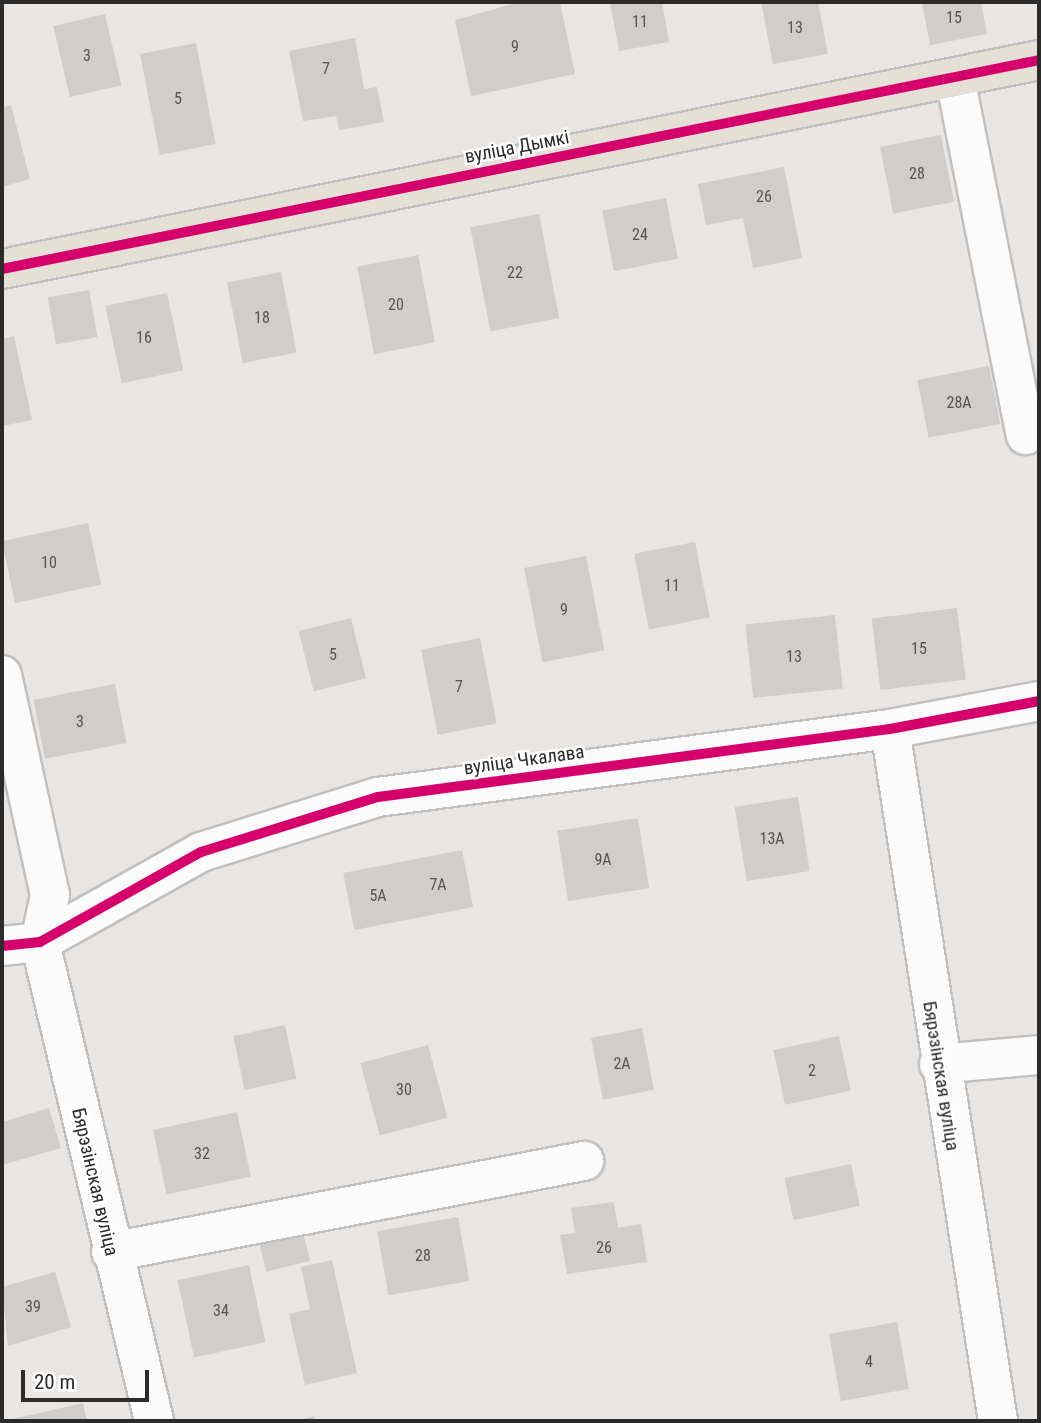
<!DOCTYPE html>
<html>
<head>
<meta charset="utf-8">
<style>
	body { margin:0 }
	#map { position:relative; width:1041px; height:1423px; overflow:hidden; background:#e8e5e2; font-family:"Roboto Condensed",sans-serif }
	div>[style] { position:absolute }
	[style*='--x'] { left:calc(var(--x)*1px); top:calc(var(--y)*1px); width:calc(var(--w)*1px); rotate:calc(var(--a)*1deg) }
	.building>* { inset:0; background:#d0cdcb; transform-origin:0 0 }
	.roads { filter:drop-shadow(2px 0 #c1c0c0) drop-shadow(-2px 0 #c1c0c0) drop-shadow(0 2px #c1c0c0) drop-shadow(0 -2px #c1c0c0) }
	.minor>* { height:38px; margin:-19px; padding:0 19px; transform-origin:19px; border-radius:19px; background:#fcfbfb }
	.major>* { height:38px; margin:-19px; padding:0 19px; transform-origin:19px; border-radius:19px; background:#e5e0d6 }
	.cycleway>* { height:10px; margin:-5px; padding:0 5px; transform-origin:5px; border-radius:5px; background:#d6006c }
	span { translate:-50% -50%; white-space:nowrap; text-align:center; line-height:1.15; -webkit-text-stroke:5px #fff; paint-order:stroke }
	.number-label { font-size:16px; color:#555454 }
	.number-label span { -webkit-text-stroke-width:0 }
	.street-label { font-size:19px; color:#2b2b2b }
	.frame { position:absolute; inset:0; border:4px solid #2b2b2b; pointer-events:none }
	.scale { position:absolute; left:21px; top:1370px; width:128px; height:32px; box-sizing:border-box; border:4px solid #2b2b2b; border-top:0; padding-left:9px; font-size:21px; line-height:24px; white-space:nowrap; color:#2b2b2b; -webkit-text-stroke:5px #fff; paint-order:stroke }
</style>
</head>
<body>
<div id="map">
	<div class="building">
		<div style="clip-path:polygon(520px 2px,560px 2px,575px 74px,471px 96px,455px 20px)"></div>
		<div style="clip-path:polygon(610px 2px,662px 2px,669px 42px,619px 51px)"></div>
		<div style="clip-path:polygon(761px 2px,818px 2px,828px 54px,773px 64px)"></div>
		<div style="clip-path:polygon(922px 2px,981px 2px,987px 34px,930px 45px)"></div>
		<div style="left:105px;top:14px;width:73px;height:53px;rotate:77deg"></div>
		<div style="clip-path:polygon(355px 38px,364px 89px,377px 87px,384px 122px,339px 130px,336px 116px,303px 121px,289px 51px)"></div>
		<div style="left:196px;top:43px;width:103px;height:57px;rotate:79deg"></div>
		<div style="clip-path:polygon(11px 105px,30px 179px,2px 187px,2px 108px)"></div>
		<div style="left:941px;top:135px;width:68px;height:62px;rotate:79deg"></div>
		<div style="clip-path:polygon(784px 167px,802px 258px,753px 268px,743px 218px,706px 225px,698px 184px)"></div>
		<div style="left:666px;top:198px;width:62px;height:65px;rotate:79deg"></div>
		<div style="left:539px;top:214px;width:106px;height:70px;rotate:79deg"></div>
		<div style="left:418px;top:255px;width:89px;height:62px;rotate:79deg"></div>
		<div style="left:281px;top:272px;width:82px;height:55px;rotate:79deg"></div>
		<div style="left:89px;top:290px;width:48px;height:42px;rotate:80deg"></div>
		<div style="left:167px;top:293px;width:79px;height:63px;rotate:78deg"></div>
		<div style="clip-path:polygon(14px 336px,32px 420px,2px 426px,2px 339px)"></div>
		<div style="left:989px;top:366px;width:59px;height:73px;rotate:79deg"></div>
		<div style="left:88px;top:523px;width:63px;height:88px;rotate:78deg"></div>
		<div style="left:695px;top:542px;width:77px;height:62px;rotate:79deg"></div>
		<div style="left:586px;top:556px;width:96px;height:63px;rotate:79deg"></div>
		<div style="left:957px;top:608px;width:72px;height:86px;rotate:83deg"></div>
		<div style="left:835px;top:615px;width:74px;height:90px;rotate:84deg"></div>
		<div style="left:351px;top:618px;width:62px;height:54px;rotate:76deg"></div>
		<div style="left:480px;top:638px;width:87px;height:60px;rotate:79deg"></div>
		<div style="left:115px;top:684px;width:60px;height:83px;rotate:79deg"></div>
		<div style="left:798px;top:797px;width:75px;height:64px;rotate:81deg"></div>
		<div style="left:638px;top:818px;width:71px;height:82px;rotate:81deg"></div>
		<div style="left:462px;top:850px;width:58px;height:121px;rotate:79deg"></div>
		<div style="left:285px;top:1025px;width:55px;height:53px;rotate:78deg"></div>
		<div style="left:642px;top:1028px;width:63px;height:52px;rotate:79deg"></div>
		<div style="left:839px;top:1036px;width:56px;height:67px;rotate:78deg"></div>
		<div style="left:428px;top:1045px;width:75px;height:70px;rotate:75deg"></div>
		<div style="clip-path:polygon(49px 1108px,61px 1148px,2px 1165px,2px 1122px)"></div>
		<div style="left:237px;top:1112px;width:66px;height:86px;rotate:78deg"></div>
		<div style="left:851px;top:1164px;width:43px;height:68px;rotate:78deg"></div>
		<div style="clip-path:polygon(614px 1202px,618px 1228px,641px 1224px,647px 1262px,567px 1274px,560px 1235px,575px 1233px,571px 1208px)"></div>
		<div style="left:458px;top:1217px;width:65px;height:82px;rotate:80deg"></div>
		<div style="left:301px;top:1224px;width:38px;height:45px;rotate:76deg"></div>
		<div style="clip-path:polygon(332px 1260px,357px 1373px,305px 1385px,289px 1314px,310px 1309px,301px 1267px)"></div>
		<div style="left:249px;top:1265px;width:79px;height:73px;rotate:78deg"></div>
		<div style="clip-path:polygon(55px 1272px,71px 1327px,8px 1346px,2px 1287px)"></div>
		<div style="left:897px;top:1322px;width:68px;height:69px;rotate:80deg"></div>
		<div style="clip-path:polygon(83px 1403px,87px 1421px,8px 1421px,8px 1420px)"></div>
		<div style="clip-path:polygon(314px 1416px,316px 1421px,299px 1421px,299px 1420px)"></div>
	</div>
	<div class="roads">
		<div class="minor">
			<div style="--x:955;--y:78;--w:364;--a:78.8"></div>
			<div style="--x:2;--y:675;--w:225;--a:77.7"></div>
			<div style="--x:50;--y:895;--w:48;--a:102"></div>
			<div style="--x:40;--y:942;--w:492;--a:76.6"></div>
			<div style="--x:890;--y:729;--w:700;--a:81.13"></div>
			<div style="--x:2;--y:946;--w:38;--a:-6"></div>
			<div style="--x:40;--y:942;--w:184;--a:-29.2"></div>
			<div style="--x:201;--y:852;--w:185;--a:-17.3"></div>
			<div style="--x:378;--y:797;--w:516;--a:-7.57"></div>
			<div style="--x:890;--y:729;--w:152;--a:-10.6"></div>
			<div style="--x:939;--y:1064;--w:100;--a:-5.1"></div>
			<div style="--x:111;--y:1252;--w:482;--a:-10.9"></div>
		</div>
		<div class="major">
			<div style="--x:2;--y:269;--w:1058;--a:-11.39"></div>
		</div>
	</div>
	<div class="cycleway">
		<div style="--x:2;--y:269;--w:1058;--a:-11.39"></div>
		<div style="--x:2;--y:946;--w:38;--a:-6"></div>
		<div style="--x:40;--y:942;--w:184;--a:-29.2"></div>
		<div style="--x:201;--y:852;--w:185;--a:-17.3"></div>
		<div style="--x:378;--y:797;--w:516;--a:-7.57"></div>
		<div style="--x:890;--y:729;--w:152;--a:-10.6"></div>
	</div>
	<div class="number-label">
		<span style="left:954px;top:18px">15</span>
		<span style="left:640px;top:22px">11</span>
		<span style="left:795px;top:28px">13</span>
		<span style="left:515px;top:47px">9</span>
		<span style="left:87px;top:56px">3</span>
		<span style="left:326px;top:69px">7</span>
		<span style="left:178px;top:99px">5</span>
		<span style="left:917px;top:174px">28</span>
		<span style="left:764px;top:197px">26</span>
		<span style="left:640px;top:235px">24</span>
		<span style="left:515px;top:273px">22</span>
		<span style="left:396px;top:305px">20</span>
		<span style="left:262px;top:318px">18</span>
		<span style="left:144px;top:338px">16</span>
		<span style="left:959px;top:403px">28А</span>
		<span style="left:49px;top:563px">10</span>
		<span style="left:672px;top:586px">11</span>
		<span style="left:564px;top:610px">9</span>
		<span style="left:919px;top:649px">15</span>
		<span style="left:333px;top:655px">5</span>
		<span style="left:794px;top:657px">13</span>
		<span style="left:459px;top:687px">7</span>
		<span style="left:80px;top:722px">3</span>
		<span style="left:772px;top:839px">13А</span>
		<span style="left:603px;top:860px">9А</span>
		<span style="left:438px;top:885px">7А</span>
		<span style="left:378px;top:896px">5А</span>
		<span style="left:622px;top:1064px">2А</span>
		<span style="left:812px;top:1071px">2</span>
		<span style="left:404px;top:1090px">30</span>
		<span style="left:202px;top:1154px">32</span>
		<span style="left:604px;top:1248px">26</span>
		<span style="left:423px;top:1256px">28</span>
		<span style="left:33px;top:1307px">39</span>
		<span style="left:221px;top:1311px">34</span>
		<span style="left:869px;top:1362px">4</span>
	</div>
	<div class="street-label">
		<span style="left:517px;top:147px;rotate:-11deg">вуліца Дымкі</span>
		<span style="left:524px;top:760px;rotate:-8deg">вуліца Чкалава</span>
		<span style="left:941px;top:1076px;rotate:81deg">Бярэзінская вуліца</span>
		<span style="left:95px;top:1182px;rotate:77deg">Бярэзінская вуліца</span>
	</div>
	<div class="frame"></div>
	<div class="scale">20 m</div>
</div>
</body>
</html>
